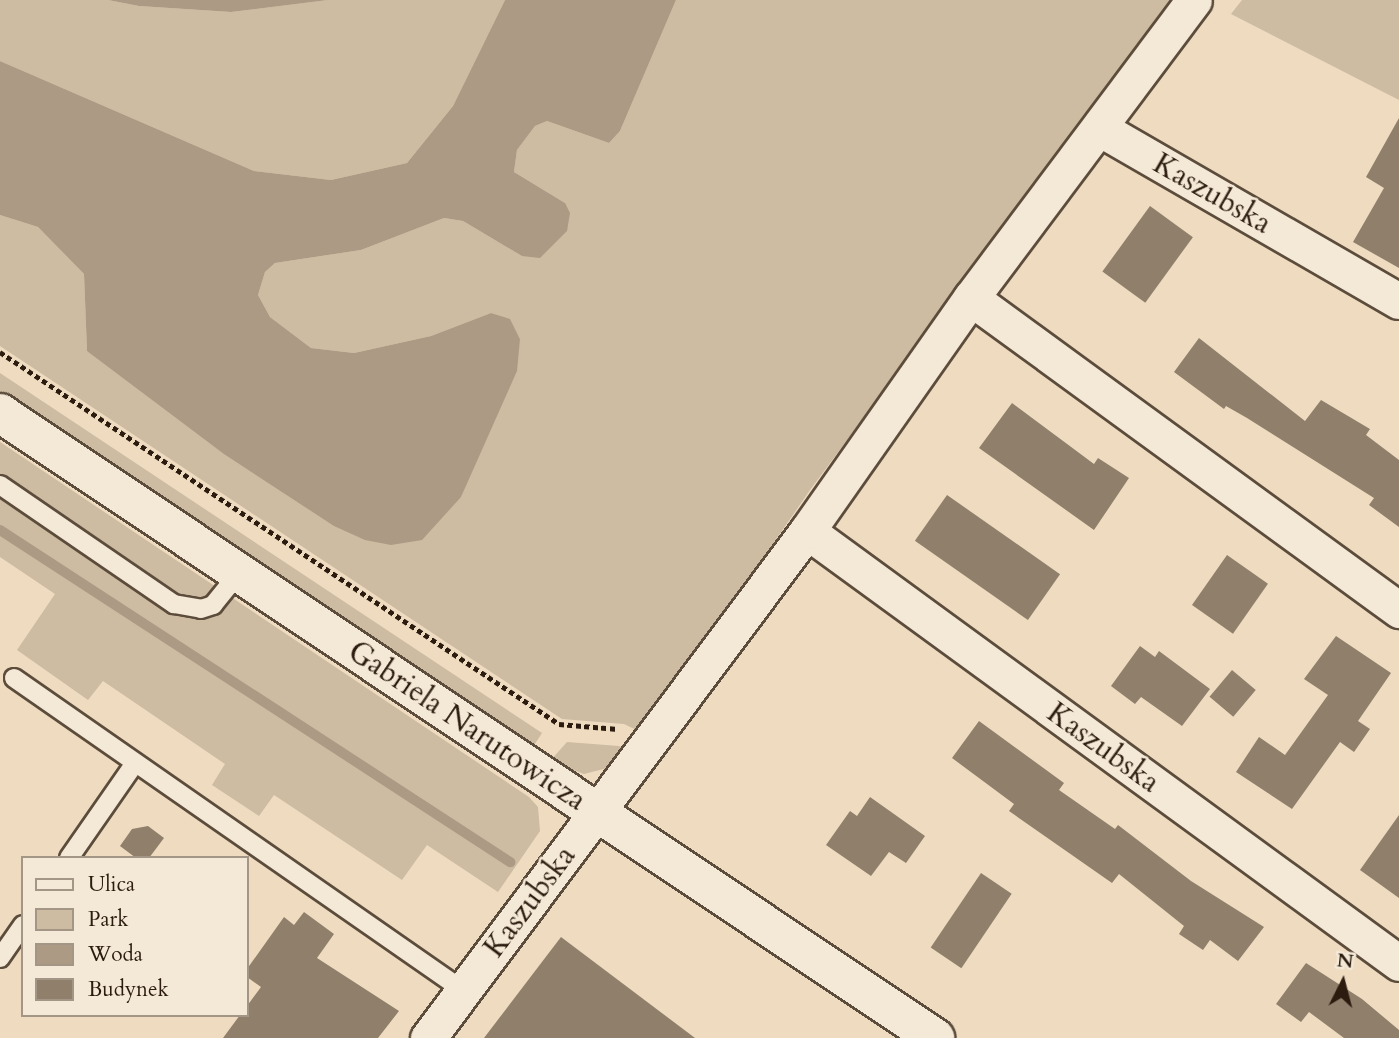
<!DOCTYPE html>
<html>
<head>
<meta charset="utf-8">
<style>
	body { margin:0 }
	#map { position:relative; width:1399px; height:1038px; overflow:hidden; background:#eedbc0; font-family:Cardo,serif }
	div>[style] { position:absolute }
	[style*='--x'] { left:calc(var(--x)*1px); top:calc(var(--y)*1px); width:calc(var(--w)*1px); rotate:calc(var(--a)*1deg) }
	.green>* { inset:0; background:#cdbba2 }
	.water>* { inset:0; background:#ac9a84 }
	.stream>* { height:10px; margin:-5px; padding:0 5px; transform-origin:5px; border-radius:5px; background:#ac9a84 }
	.building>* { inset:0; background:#907f6b; transform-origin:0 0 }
	.path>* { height:4.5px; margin-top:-2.25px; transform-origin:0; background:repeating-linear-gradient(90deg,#2b1c0f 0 5px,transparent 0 8.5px) }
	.roads { filter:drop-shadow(2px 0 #5c4c3b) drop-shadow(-2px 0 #5c4c3b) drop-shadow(0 2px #5c4c3b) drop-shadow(0 -2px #5c4c3b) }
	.lane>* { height:18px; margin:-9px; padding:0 9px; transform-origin:9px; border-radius:9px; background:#f4e8d6 }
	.street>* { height:35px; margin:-17.5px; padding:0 17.5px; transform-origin:17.5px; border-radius:17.5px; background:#f4e8d6 }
	.secondary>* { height:38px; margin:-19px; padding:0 19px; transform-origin:19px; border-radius:19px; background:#f4e8d6 }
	span { translate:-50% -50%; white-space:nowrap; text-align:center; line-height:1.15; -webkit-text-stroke:5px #f4e8d6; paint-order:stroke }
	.street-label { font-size:30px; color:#2b1c0f }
	.legend { position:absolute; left:21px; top:856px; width:228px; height:161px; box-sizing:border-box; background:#f4e8d6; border:2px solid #a49686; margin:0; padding:9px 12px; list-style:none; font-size:21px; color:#2b1c0f }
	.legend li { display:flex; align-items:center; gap:14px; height:35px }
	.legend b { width:35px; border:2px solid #a49686 }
	.north { position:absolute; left:1308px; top:947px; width:70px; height:70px; -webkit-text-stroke:5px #f4e8d6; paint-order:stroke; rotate:6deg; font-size:19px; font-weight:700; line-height:28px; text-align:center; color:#2b1c0f }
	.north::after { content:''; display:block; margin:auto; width:24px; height:32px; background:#2b1c0f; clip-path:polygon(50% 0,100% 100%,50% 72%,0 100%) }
</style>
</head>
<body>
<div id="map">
	<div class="green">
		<div style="clip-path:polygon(0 0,108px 0,139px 6px,231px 12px,328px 0,505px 0,453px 106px,407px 163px,331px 180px,254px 171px,0 61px)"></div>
		<div style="clip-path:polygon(676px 0,1173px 0,810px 490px,643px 733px,624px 724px,562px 719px,0 346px,0 215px,38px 227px,84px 274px,87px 351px,461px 497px,520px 339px,510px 320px,491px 313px,431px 336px,354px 353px,311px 348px,270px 317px,258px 295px,265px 272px,275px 263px,361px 250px,444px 218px,463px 221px,522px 256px,565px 203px,514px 172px,517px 150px,535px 126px,547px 121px,609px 143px,620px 131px)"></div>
		<div style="clip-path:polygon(1242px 0,1399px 0,1399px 100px,1231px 14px)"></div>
		<div style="clip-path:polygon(0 373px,542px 733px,531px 750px,0 394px)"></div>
		<div style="clip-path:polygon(0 442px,529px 797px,538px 807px,540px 831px,498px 892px,427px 845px,402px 880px,274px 795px,259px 816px,212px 785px,225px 764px,103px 681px,88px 700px,17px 650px,55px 594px,0 557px)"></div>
		<div style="clip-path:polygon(567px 742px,619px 746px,629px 751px,615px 766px,584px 774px,550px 761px)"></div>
	</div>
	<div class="water">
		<div style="clip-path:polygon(108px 0,328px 0,231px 12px,139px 6px)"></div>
		<div style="clip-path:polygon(505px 0,676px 0,620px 131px,609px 143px,547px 121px,535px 126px,517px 150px,514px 172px,565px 203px,570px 213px,567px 231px,540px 258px,522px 256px,463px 221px,444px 218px,361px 250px,275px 263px,265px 272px,258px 295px,270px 317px,311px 348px,354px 353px,431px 336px,491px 313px,510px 319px,520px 339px,517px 371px,461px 497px,422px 540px,391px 545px,365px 540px,334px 526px,224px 454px,87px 351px,84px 274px,38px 227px,0 215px,0 61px,254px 171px,331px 180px,407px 163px,453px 106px)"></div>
	</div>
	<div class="stream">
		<div style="--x:0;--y:530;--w:609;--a:33.06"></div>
	</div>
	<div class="building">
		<div style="clip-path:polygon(1399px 118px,1399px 268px,1353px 242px,1384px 188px,1366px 177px)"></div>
		<div style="left:1150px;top:206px;width:53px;height:81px;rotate:36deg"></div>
		<div style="clip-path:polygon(1199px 338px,1305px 421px,1321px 400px,1370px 429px,1366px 435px,1399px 460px,1399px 527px,1369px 505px,1374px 498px,1247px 418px,1226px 406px,1224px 409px,1174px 372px)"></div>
		<div style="clip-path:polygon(1012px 403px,1094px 464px,1098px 458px,1129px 478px,1094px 530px,979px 448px)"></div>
		<div style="left:947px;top:495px;width:138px;height:56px;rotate:35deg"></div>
		<div style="left:1227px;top:555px;width:50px;height:61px;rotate:35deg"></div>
		<div style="clip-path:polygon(1336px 636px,1391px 673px,1358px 721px,1370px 729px,1354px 752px,1340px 742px,1292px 809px,1236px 772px,1259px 737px,1285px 755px,1328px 695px,1304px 679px)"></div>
		<div style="clip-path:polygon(1140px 646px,1155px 657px,1159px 651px,1210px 689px,1182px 726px,1141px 697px,1135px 704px,1111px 686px)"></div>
		<div style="left:1232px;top:670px;width:31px;height:35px;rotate:40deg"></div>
		<div style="clip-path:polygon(979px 721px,1064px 783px,1059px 790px,1115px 829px,1118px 825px,1191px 881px,1264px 927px,1238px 961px,1210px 940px,1203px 950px,1179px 934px,1184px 926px,1119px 874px,1112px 883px,1009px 811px,1014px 804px,952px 758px)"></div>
		<div style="clip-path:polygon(870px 797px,925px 836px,906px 863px,889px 852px,871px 876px,826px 845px,850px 811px,857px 816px)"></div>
		<div style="clip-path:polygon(1399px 815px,1399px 898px,1360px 870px)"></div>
		<div style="clip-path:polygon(148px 826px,164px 838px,149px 858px,136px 858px,120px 846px,132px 829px)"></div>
		<div style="left:981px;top:873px;width:37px;height:90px;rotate:34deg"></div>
		<div style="clip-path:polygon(304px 912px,334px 934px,317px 958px,399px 1011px,378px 1038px,223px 1038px,240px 1015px,247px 1015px,247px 1006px,261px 987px,247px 977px,247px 969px,284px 917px,294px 925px)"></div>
		<div style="clip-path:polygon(561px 937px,695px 1038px,484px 1038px)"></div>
		<div style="clip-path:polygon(1306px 963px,1362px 999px,1399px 1030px,1399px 1038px,1344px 1038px,1309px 1012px,1301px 1022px,1276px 1004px)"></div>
	</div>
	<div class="path">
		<div style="--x:0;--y:352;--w:671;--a:33.64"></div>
		<div style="--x:559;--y:724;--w:59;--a:4.8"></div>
	</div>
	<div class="roads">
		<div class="lane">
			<div style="--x:0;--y:485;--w:211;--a:34.4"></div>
			<div style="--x:174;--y:604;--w:27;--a:10"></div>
			<div style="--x:201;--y:609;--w:13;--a:-18"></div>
			<div style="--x:213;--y:605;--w:41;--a:-50.9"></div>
			<div style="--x:14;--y:678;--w:548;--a:34.82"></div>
			<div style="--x:69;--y:858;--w:116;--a:-55.2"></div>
			<div style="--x:0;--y:958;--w:40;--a:-55.1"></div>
		</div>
		<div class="street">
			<div style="--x:1099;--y:128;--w:346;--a:30"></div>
			<div style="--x:971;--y:298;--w:530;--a:36.09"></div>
			<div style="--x:807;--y:531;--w:733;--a:36.12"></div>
			<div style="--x:428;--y:1038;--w:633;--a:-53.22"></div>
			<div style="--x:807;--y:531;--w:285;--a:-54.9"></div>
			<div style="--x:971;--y:298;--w:372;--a:-53.2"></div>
		</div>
		<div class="secondary">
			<div style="--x:0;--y:413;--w:1125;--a:33.76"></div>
		</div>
	</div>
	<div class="street-label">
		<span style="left:1212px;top:194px;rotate:30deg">Kaszubska</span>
		<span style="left:467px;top:726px;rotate:34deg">Gabriela Narutowicza</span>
		<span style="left:1103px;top:748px;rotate:36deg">Kaszubska</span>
		<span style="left:530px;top:902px;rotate:-53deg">Kaszubska</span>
	</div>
	<ul class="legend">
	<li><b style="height:9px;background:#f4e8d6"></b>Ulica</li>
	<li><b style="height:19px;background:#cdbba2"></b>Park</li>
	<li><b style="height:19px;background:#ac9a84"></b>Woda</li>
	<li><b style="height:19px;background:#907f6b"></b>Budynek</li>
	</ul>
	<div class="north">N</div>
</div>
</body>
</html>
